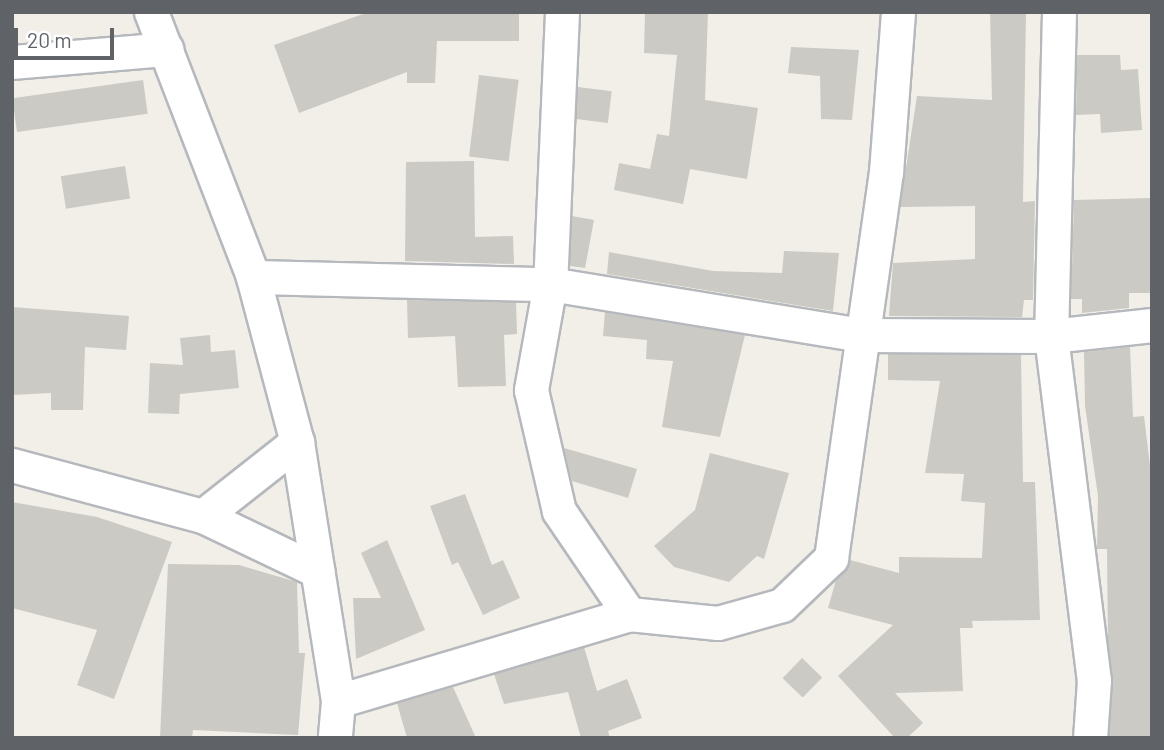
<!DOCTYPE html>
<html>
<head>
<meta charset="utf-8">
<style>
	body { margin:0 }
	#map { position:relative; width:1164px; height:750px; overflow:hidden; background:#f1efe8; font-family:Barlow,sans-serif }
	div>[style] { position:absolute }
	[style*='--x'] { left:calc(var(--x)*1px); top:calc(var(--y)*1px); width:calc(var(--w)*1px); rotate:calc(var(--a)*1deg) }
	.building>* { inset:0; background:#cccac5; transform-origin:0 0 }
	.roads { filter:drop-shadow(2px 0 #b5b8bc) drop-shadow(-2px 0 #b5b8bc) drop-shadow(0 2px #b5b8bc) drop-shadow(0 -2px #b5b8bc) }
	.street>* { height:33px; margin:-16.5px; padding:0 16.5px; transform-origin:16.5px; border-radius:16.5px; background:#fff }
	span { translate:-50% -50%; white-space:nowrap; text-align:center; line-height:1.15; -webkit-text-stroke:5px #fff; paint-order:stroke }
	.frame { position:absolute; inset:0; border:14px solid #5f6368; pointer-events:none }
	.scale { position:absolute; left:14px; top:28px; width:100px; height:32px; box-sizing:border-box; border:4px solid #5f6368; border-top:0; padding-left:9px; font-size:21px; line-height:24px; white-space:nowrap; color:#5f6368; -webkit-text-stroke:5px #fff; paint-order:stroke }
</style>
</head>
<body>
<div id="map">
	<div class="building">
		<div style="clip-path:polygon(369px 12px,519px 12px,519px 41px,437px 41px,435px 83px,407px 83px,407px 72px,299px 113px,274px 45px)"></div>
		<div style="clip-path:polygon(645px 12px,708px 12px,705px 100px,758px 108px,747px 179px,690px 169px,683px 204px,614px 190px,619px 163px,650px 169px,657px 134px,669px 136px,677px 55px,644px 53px)"></div>
		<div style="clip-path:polygon(990px 12px,1026px 12px,1023px 202px,1035px 201px,1033px 300px,1024px 300px,1022px 317px,889px 316px,893px 263px,975px 259px,975px 206px,900px 207px,917px 96px,992px 100px)"></div>
		<div style="clip-path:polygon(791px 47px,859px 50px,852px 120px,821px 119px,820px 76px,788px 73px)"></div>
		<div style="clip-path:polygon(1077px 55px,1120px 55px,1121px 70px,1138px 69px,1142px 130px,1101px 133px,1100px 114px,1076px 115px)"></div>
		<div style="left:479px;top:75px;width:40px;height:82px;rotate:7deg"></div>
		<div style="left:143px;top:80px;width:34px;height:132px;rotate:82deg"></div>
		<div style="left:578px;top:87px;width:34px;height:32px;rotate:7deg"></div>
		<div style="clip-path:polygon(474px 161px,475px 237px,513px 236px,514px 264px,405px 261px,406px 162px)"></div>
		<div style="left:125px;top:166px;width:33px;height:65px;rotate:81deg"></div>
		<div style="clip-path:polygon(1152px 198px,1152px 293px,1129px 293px,1129px 308px,1082px 313px,1082px 299px,1071px 299px,1074px 200px)"></div>
		<div style="clip-path:polygon(572px 216px,594px 220px,585px 268px,570px 266px)"></div>
		<div style="clip-path:polygon(784px 251px,839px 253px,833px 311px,607px 274px,609px 252px,713px 271px,782px 273px)"></div>
		<div style="clip-path:polygon(407px 300px,516px 302px,517px 334px,504px 335px,506px 386px,458px 387px,455px 336px,408px 338px)"></div>
		<div style="clip-path:polygon(12px 307px,129px 316px,126px 350px,85px 347px,83px 410px,51px 410px,51px 393px,12px 395px)"></div>
		<div style="clip-path:polygon(605px 312px,745px 335px,720px 437px,662px 427px,673px 361px,646px 359px,647px 340px,603px 336px)"></div>
		<div style="clip-path:polygon(210px 335px,211px 352px,235px 350px,239px 388px,180px 394px,179px 414px,148px 413px,150px 363px,183px 365px,180px 338px)"></div>
		<div style="clip-path:polygon(1130px 347px,1133px 417px,1144px 416px,1152px 482px,1152px 738px,1109px 738px,1107px 549px,1097px 549px,1098px 496px,1085px 406px,1084px 352px)"></div>
		<div style="clip-path:polygon(888px 354px,1021px 355px,1023px 482px,1035px 482px,1040px 620px,972px 621px,973px 628px,960px 628px,963px 691px,895px 693px,923px 723px,907px 738px,895px 738px,838px 676px,893px 625px,828px 608px,836px 580px,850px 560px,899px 573px,899px 557px,982px 558px,985px 503px,961px 501px,964px 474px,925px 473px,940px 381px,888px 380px)"></div>
		<div style="clip-path:polygon(564px 448px,637px 469px,628px 498px,572px 481px)"></div>
		<div style="clip-path:polygon(710px 453px,789px 473px,764px 559px,757px 556px,729px 582px,674px 567px,654px 546px,695px 510px)"></div>
		<div style="clip-path:polygon(465px 494px,492px 565px,503px 560px,520px 598px,483px 615px,458px 562px,452px 565px,430px 506px)"></div>
		<div style="clip-path:polygon(12px 502px,97px 517px,172px 542px,114px 699px,77px 685px,97px 630px,12px 608px)"></div>
		<div style="clip-path:polygon(387px 540px,425px 630px,356px 659px,353px 598px,381px 598px,361px 553px)"></div>
		<div style="clip-path:polygon(168px 564px,239px 565px,297px 582px,299px 653px,305px 653px,298px 735px,193px 730px,192px 738px,160px 738px)"></div>
		<div style="clip-path:polygon(584px 647px,597px 691px,627px 679px,642px 718px,608px 731px,610px 738px,581px 738px,568px 692px,504px 704px,494px 674px)"></div>
		<div style="left:802px;top:658px;width:28px;height:28px;rotate:44deg"></div>
		<div style="clip-path:polygon(453px 687px,476px 738px,407px 738px,397px 703px)"></div>
	</div>
	<div class="roads">
		<div class="street">
			<div style="--x:151;--y:12;--w:284;--a:68.9"></div>
			<div style="--x:253;--y:277;--w:171;--a:75.1"></div>
			<div style="--x:297;--y:442;--w:262;--a:81"></div>
			<div style="--x:338;--y:701;--w:37;--a:95"></div>
			<div style="--x:562;--y:12;--w:272;--a:92.5"></div>
			<div style="--x:550;--y:284;--w:317;--a:9.3"></div>
			<div style="--x:863;--y:335;--w:188;--a:0.3"></div>
			<div style="--x:1051;--y:336;--w:102;--a:-6.2"></div>
			<div style="--x:1059;--y:12;--w:324;--a:91.4"></div>
			<div style="--x:1051;--y:336;--w:347;--a:82.9"></div>
			<div style="--x:1094;--y:680;--w:58;--a:93.9"></div>
			<div style="--x:12;--y:62;--w:155;--a:-4.8"></div>
			<div style="--x:253;--y:277;--w:297;--a:1.4"></div>
			<div style="--x:550;--y:284;--w:108;--a:100.2"></div>
			<div style="--x:531;--y:390;--w:124;--a:77"></div>
			<div style="--x:559;--y:511;--w:125;--a:55.8"></div>
			<div style="--x:12;--y:465;--w:198;--a:15"></div>
			<div style="--x:203;--y:516;--w:127;--a:25.6"></div>
			<div style="--x:203;--y:516;--w:120;--a:-38.2"></div>
			<div style="--x:338;--y:701;--w:304;--a:-16.6"></div>
			<div style="--x:629;--y:614;--w:89;--a:5.8"></div>
			<div style="--x:718;--y:623;--w:66;--a:-15.7"></div>
			<div style="--x:782;--y:605;--w:68;--a:-43.8"></div>
			<div style="--x:831;--y:558;--w:390;--a:-81.9"></div>
			<div style="--x:886;--y:172;--w:160;--a:-85.7"></div>
		</div>
	</div>
	<div class="frame"></div>
	<div class="scale">20 m</div>
</div>
</body>
</html>
